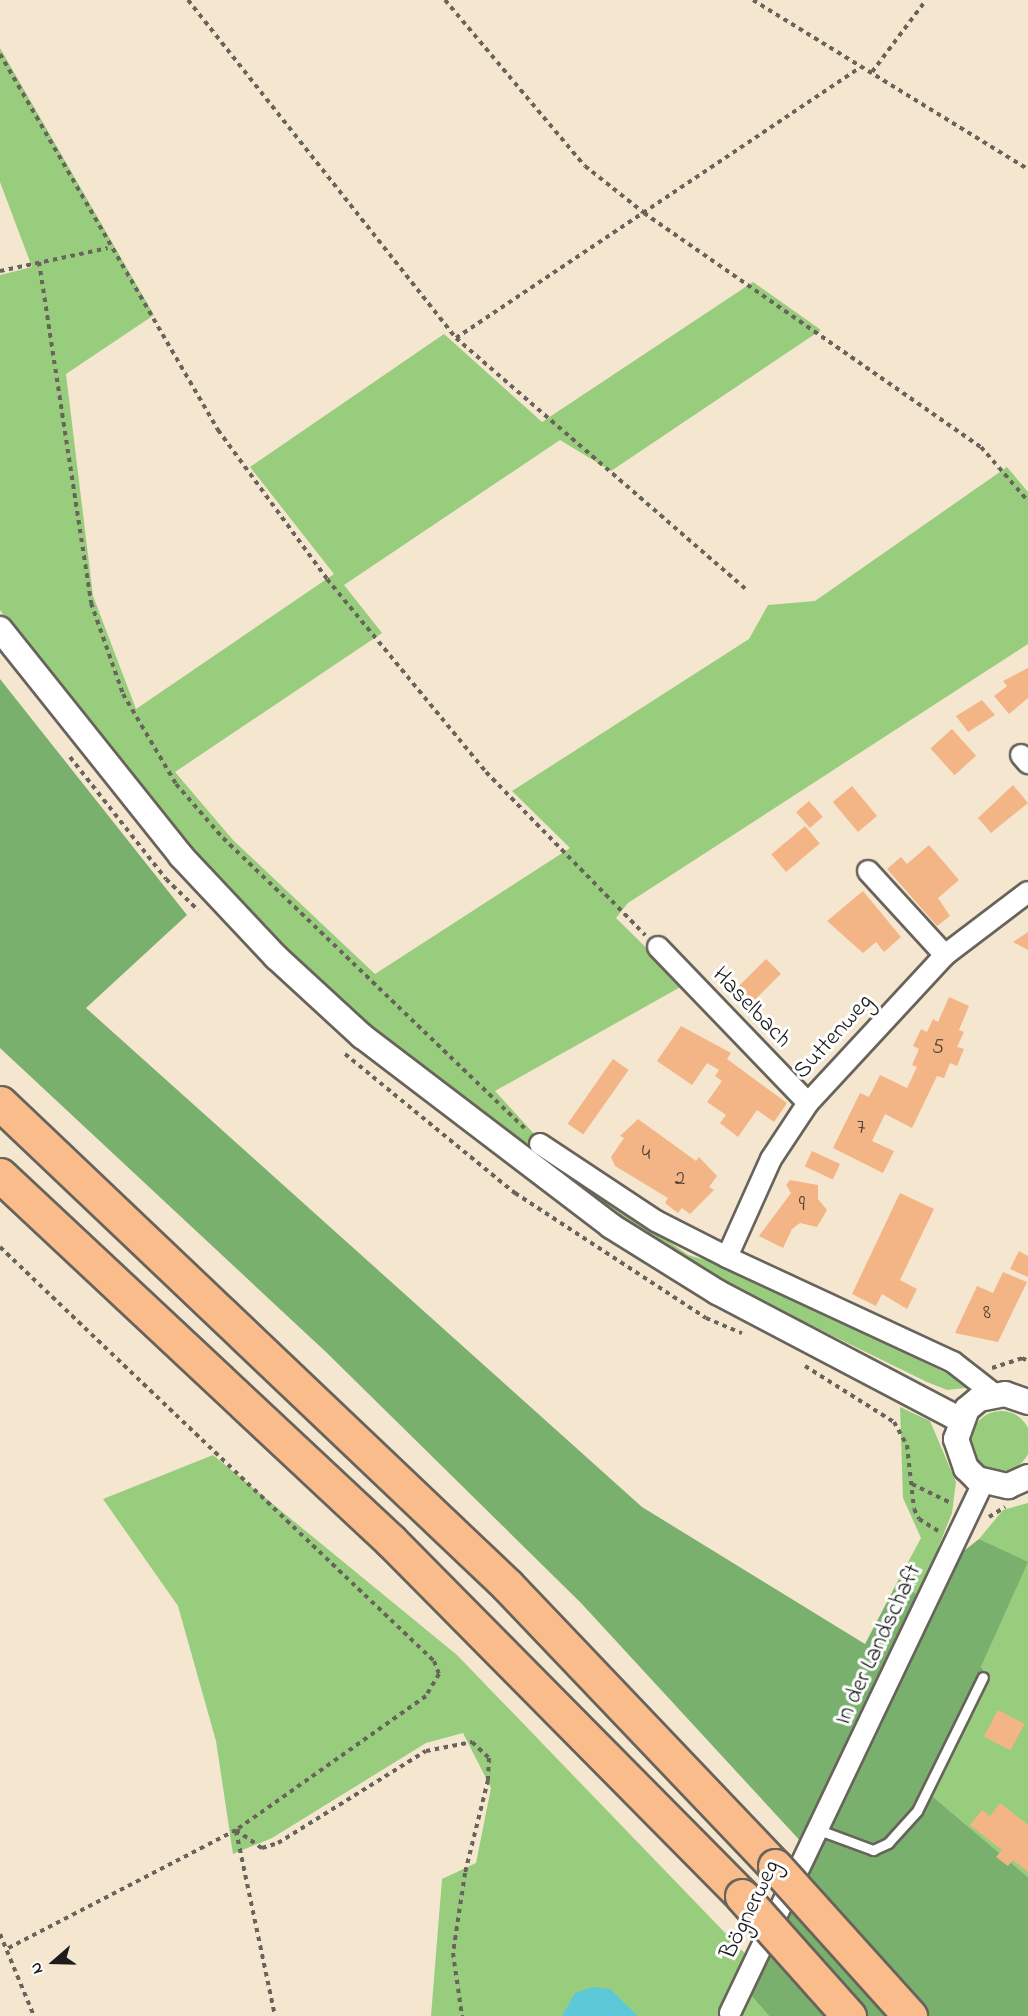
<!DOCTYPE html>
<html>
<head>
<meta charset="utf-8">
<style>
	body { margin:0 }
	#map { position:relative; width:1028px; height:2016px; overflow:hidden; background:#f5e6d0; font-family:"Indie Flower",sans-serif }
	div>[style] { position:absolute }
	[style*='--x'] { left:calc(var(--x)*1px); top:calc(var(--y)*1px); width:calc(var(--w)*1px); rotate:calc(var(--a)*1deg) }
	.green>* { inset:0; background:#99cd7e }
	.round { border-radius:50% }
	.forest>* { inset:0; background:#7ab06d }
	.water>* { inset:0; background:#5dc8d8 }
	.building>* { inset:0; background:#f3b585; transform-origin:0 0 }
	.path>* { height:4px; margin-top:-2px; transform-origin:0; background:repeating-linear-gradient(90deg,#68635b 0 4.5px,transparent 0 9px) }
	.roads { filter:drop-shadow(2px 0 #68635b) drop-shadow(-2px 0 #68635b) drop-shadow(0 2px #68635b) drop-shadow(0 -2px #68635b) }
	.service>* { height:9px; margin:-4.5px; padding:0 4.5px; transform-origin:4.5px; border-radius:4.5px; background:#fff }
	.minor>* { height:20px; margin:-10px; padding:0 10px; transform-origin:10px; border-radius:10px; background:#fff }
	.tertiary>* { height:24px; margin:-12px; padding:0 12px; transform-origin:12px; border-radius:12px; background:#fff }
	.motorway>* { height:33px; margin:-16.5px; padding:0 16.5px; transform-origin:16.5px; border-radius:16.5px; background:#f9bc8a }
	.bridges { filter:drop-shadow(2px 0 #68635b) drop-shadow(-2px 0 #68635b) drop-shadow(0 2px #68635b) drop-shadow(0 -2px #68635b) }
	.motorway-bridge>* { height:33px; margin:-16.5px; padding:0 16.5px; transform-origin:16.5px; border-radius:16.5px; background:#f9bc8a }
	span { translate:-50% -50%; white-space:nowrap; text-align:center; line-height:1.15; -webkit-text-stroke:6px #fff; paint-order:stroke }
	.number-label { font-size:21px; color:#524236 }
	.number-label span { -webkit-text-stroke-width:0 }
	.street-label { font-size:24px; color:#1c1c1c }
	.north { position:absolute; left:24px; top:1932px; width:60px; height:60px; -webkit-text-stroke:4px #fff; paint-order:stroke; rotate:250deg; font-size:16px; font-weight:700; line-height:24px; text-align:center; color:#1c1c1c }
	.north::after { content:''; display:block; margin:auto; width:21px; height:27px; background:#1c1c1c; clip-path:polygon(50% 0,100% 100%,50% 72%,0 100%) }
</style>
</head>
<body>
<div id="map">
	<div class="green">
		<div style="clip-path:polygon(0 48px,154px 315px,66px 374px,93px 596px,136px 709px,334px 574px,250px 467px,444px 334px,542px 422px,753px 282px,821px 330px,611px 471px,560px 440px,344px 585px,382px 633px,175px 772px,233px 840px,375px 974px,570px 848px,512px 791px,749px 639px,768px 605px,815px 601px,1007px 467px,1028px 492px,1028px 644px,628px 903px,616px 918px,684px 985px,495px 1091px,567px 1170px,688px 1255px,733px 1268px,974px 1387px,947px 1390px,927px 1382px,692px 1267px,419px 1069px,347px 1008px,180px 842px,26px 649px,0 610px,0 275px,32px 267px,0 182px)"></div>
		<div style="clip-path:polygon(900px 1407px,930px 1421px,956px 1482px,952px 1513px,938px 1548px,960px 1554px,930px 1608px,899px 1579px,921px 1538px,903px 1498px)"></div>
		<div class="round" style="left:971px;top:1411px;width:60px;height:60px"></div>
		<div style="clip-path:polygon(213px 1455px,457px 1655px,759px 1968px,748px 1992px,769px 2016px,431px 2016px,442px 1879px,476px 1863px,491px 1788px,463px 1733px,426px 1743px,272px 1838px,233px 1854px,216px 1741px,178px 1606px,103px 1499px)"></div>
		<div style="clip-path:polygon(1028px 1503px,1028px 1877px,932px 1796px,990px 1678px,981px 1667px,1027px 1563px,979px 1539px,1003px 1510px)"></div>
	</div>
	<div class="forest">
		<div style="clip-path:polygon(0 679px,187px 915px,86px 1008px,642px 1507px,865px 1644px,899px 1579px,930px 1607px,960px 1554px,979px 1539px,1028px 1562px,981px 1667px,990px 1678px,932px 1796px,1028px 1877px,1028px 2016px,769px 2016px,748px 1992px,816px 1858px,581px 1603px,327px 1353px,0 1048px)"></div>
	</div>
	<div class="water">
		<div style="clip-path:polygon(593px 1987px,610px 1989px,638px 2016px,562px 2016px,575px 1993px)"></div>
	</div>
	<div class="building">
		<div style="clip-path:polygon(1028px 668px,1028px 698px,1009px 714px,994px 696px,1007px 686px,1003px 681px)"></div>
		<div style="clip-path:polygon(982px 700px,995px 715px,968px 732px,956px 716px)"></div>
		<div style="left:952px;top:729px;width:36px;height:29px;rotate:48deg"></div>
		<div style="clip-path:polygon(1013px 785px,1028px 803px,991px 833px,978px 818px)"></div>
		<div style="left:852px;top:786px;width:39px;height:25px;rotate:50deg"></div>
		<div style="left:809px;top:801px;width:21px;height:17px;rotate:49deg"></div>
		<div style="left:805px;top:826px;width:23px;height:44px;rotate:50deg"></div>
		<div style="clip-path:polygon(929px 845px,959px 880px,938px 898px,950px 916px,937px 926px,887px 869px,901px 857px,907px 864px)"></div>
		<div style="clip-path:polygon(863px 891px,901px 937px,884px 952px,876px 942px,863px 953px,827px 921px)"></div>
		<div style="clip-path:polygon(1028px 932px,1028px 950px,1013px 942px)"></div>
		<div style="left:766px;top:959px;width:21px;height:41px;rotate:45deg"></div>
		<div style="clip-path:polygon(949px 997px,969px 1006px,959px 1030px,964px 1032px,957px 1047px,964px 1049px,957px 1066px,950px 1063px,944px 1078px,937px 1076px,912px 1128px,885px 1114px,872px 1141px,894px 1151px,883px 1173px,833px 1148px,860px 1093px,869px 1097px,880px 1075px,907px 1088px,917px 1067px,912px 1065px,919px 1049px,913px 1046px,921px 1029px,927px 1032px,933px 1019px,938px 1022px)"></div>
		<div style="clip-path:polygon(681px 1026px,731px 1053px,727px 1059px,787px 1103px,774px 1122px,757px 1110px,738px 1137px,720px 1123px,726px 1115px,707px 1102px,722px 1081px,715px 1076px,719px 1070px,707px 1063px,692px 1085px,657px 1061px)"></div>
		<div style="left:613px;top:1059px;width:19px;height:79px;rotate:35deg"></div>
		<div style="clip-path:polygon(638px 1119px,696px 1161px,699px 1157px,717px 1176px,709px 1187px,714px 1190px,690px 1214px,682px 1208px,678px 1213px,665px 1203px,668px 1198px,615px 1166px,611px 1157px,624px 1138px,620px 1136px)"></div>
		<div style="left:812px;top:1151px;width:31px;height:17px;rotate:25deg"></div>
		<div style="clip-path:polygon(790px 1180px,818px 1185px,818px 1199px,827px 1210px,817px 1227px,800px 1223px,792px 1229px,783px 1248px,759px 1236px,791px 1193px,786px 1185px)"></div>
		<div style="clip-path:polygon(900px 1193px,934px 1209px,900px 1280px,917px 1289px,907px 1309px,882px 1294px,876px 1306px,852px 1294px)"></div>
		<div style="clip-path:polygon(1019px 1251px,1028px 1256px,1028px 1277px,1010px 1269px)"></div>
		<div style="clip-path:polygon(1003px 1272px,1027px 1282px,998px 1342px,955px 1333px,977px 1286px,993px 1293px)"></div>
		<div style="left:998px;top:1710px;width:30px;height:30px;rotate:28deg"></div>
		<div style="clip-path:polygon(1000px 1803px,1028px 1825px,1028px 1872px,1013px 1860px,1008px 1866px,996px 1857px,1002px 1850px,970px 1825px,982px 1810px,990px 1816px)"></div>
	</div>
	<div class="path">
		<div style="--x:188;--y:0;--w:431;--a:51.6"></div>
		<div style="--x:456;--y:338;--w:384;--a:40.9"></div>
		<div style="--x:445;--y:0;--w:217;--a:49.9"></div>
		<div style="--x:585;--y:166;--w:75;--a:38.5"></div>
		<div style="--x:644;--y:213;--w:410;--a:34.8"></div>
		<div style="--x:981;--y:447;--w:72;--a:49"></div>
		<div style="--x:753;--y:0;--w:323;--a:31.6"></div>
		<div style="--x:0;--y:54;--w:435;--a:59.9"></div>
		<div style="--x:218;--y:430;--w:185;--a:53.8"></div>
		<div style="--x:327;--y:579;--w:250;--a:50.5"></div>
		<div style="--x:486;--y:772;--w:228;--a:45.7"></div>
		<div style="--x:872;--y:72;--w:90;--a:-53.1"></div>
		<div style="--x:39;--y:262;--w:345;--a:81.3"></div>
		<div style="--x:91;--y:603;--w:96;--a:70.6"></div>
		<div style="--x:123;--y:694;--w:104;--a:59.5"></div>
		<div style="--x:176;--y:784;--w:72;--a:49"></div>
		<div style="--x:223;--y:838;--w:422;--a:43.9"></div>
		<div style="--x:0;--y:271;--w:110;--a:-12"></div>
		<div style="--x:456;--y:338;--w:486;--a:-33.8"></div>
		<div style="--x:70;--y:757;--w:155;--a:51.8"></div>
		<div style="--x:166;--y:879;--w:45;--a:44.1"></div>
		<div style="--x:345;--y:1054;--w:220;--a:39.3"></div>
		<div style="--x:515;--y:1193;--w:228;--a:33.2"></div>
		<div style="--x:706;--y:1318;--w:39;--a:23"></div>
		<div style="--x:0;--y:1247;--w:600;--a:43.65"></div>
		<div style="--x:434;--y:1661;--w:14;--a:69"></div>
		<div style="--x:439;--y:1674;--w:26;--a:121"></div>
		<div style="--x:426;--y:1696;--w:232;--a:144.8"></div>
		<div style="--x:236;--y:1830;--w:259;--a:152.6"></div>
		<div style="--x:805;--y:1366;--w:105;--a:32.2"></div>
		<div style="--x:894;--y:1422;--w:26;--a:61"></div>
		<div style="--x:907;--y:1445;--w:64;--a:83.8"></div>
		<div style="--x:914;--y:1509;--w:11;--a:63"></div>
		<div style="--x:919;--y:1519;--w:25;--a:32"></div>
		<div style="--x:992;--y:1368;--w:32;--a:-18"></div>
		<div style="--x:1022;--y:1358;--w:7;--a:27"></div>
		<div style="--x:912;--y:1484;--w:43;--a:26"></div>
		<div style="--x:989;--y:1517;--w:19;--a:-32"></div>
		<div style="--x:236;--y:1830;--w:32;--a:35"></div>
		<div style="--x:262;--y:1848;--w:17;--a:-17"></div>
		<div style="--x:278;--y:1843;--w:174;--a:-31.9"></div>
		<div style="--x:426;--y:1751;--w:47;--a:-11.1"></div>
		<div style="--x:472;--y:1742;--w:23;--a:43"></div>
		<div style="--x:489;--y:1758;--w:22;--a:93"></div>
		<div style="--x:488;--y:1780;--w:96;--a:103.9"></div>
		<div style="--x:465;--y:1873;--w:81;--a:98.5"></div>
		<div style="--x:453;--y:1953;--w:64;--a:81.9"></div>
		<div style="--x:236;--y:1831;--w:189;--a:78.1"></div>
		<div style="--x:0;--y:1934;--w:89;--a:67.5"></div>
	</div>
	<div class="roads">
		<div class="service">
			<div style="--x:819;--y:1830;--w:58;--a:20.3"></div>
			<div style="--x:873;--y:1850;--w:17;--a:-25"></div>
			<div style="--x:888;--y:1843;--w:43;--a:-47.8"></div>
			<div style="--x:917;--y:1811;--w:149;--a:-63.8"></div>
		</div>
		<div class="minor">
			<div style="--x:1021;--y:755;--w:11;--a:49"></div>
			<div style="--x:868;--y:871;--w:114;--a:47.5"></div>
			<div style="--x:658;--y:947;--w:216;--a:46.1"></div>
			<div style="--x:540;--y:1144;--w:139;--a:33.6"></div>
			<div style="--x:656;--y:1221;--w:80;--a:26.9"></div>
			<div style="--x:994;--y:1394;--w:52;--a:-142"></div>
			<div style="--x:953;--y:1362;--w:249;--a:-155.1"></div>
			<div style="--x:727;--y:1257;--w:107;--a:-65.8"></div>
			<div style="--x:771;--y:1159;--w:67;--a:-56.5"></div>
			<div style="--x:808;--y:1103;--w:202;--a:-47.2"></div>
			<div style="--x:945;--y:955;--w:104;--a:-37.2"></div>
			<div style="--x:730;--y:2013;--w:590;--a:-64.48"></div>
		</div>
		<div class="tertiary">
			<div style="--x:0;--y:629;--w:290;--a:51.4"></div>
			<div style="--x:181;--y:856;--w:139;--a:46.8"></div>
			<div style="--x:276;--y:957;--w:117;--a:42.6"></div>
			<div style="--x:362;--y:1036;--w:313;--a:37.3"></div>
			<div style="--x:611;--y:1226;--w:125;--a:31.9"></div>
			<div style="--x:717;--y:1292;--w:276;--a:27.7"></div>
			<div style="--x:1028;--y:1402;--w:24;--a:-161"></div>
			<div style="--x:1005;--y:1394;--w:26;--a:169"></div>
			<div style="--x:979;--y:1399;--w:16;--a:140"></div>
			<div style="--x:967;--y:1409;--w:32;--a:110"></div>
			<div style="--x:956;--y:1439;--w:31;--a:71"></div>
			<div style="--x:966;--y:1468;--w:16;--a:45"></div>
			<div style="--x:977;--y:1479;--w:32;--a:13"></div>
			<div style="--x:1008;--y:1486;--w:22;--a:-24"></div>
		</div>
		<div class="motorway">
			<div style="--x:0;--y:1103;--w:700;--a:43.55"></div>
			<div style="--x:507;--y:1585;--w:388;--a:46.4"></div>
			<div style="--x:0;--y:1175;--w:536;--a:43.11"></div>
			<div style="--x:391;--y:1541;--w:499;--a:45.3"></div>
		</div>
	</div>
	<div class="bridges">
		<div class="motorway-bridge">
			<div style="--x:775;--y:1866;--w:202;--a:48"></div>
			<div style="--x:742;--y:1896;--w:161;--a:48.3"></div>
		</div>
	</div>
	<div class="number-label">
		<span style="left:938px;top:1048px">5</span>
		<span style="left:861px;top:1128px">7</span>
		<span style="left:646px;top:1154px">4</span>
		<span style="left:680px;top:1179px">2</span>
		<span style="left:802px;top:1205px">9</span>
		<span style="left:987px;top:1313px">8</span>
	</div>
	<div class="street-label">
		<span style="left:751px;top:1008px;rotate:46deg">Haselbach</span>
		<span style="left:834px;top:1037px;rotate:-48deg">Suttenweg</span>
		<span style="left:879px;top:1645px;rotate:-65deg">In der Landschaft</span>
		<span style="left:751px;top:1910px;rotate:-64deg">Bögnerweg</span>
	</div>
	<div class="north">N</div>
</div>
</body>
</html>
